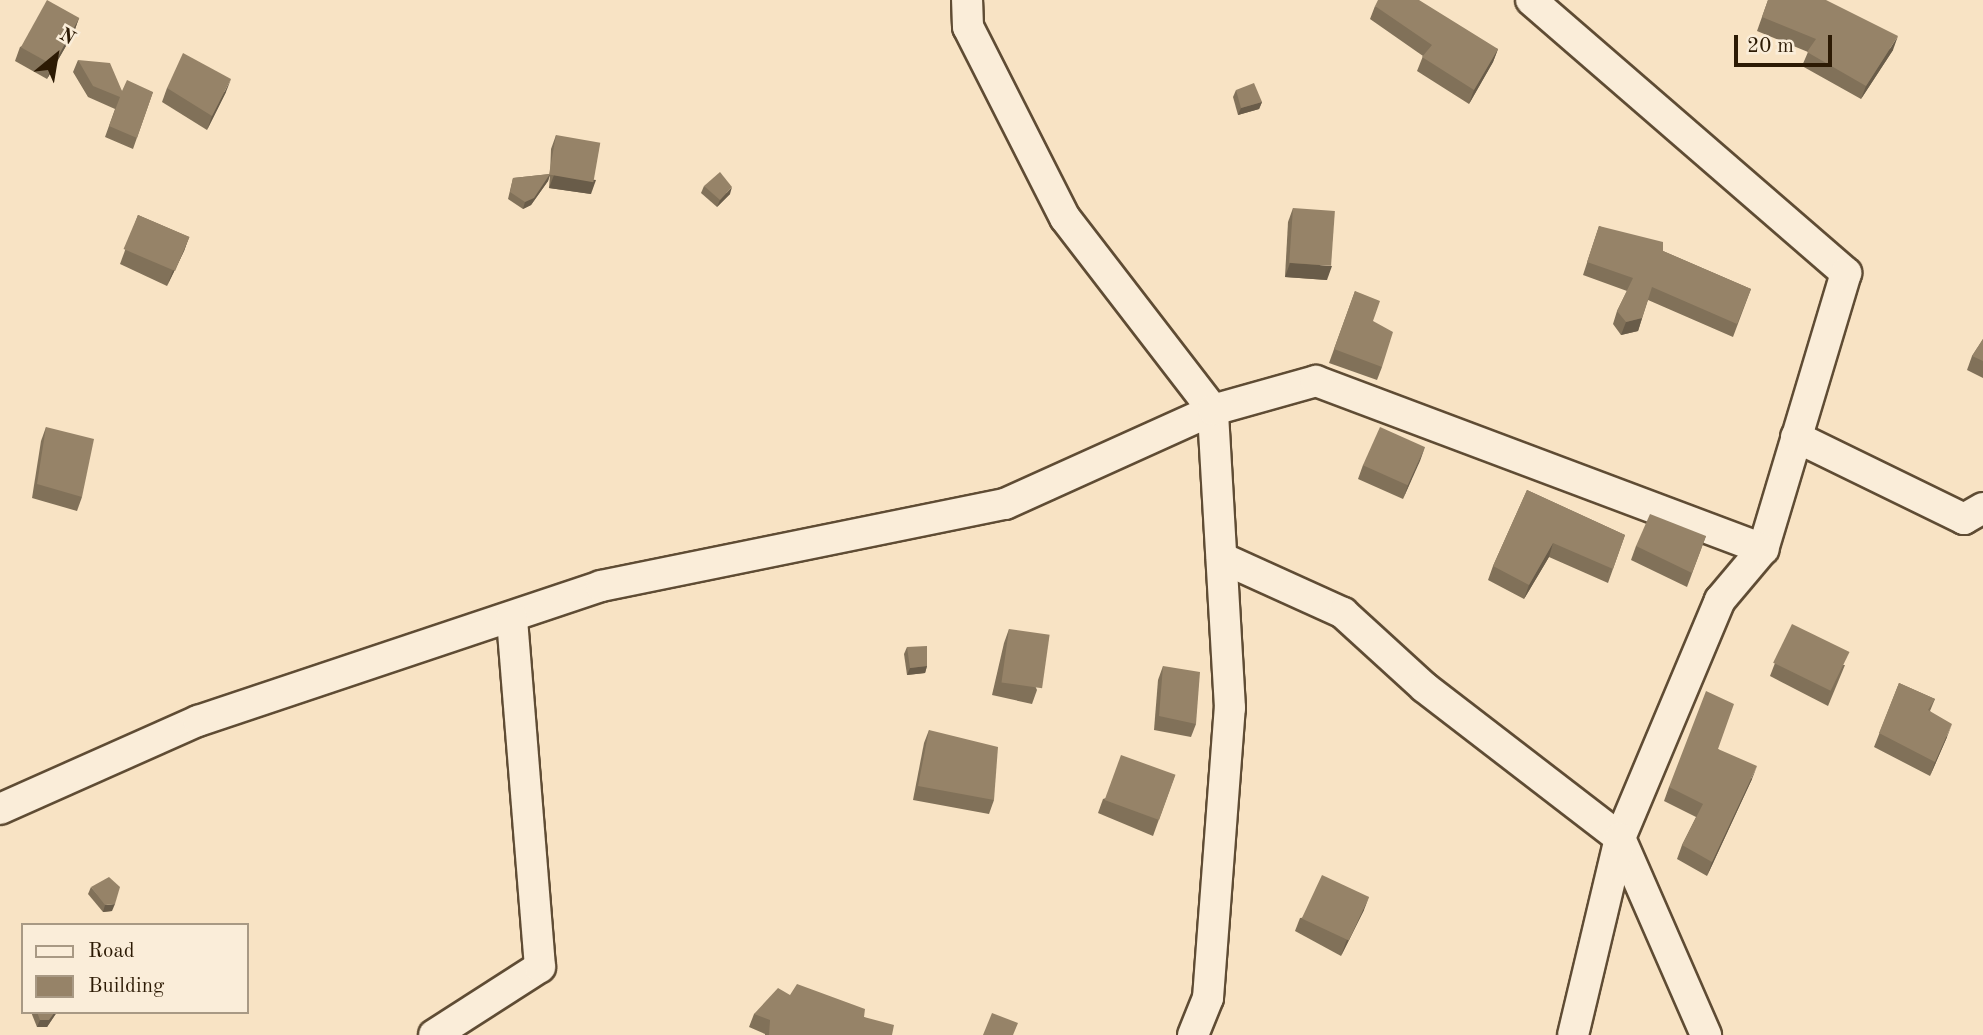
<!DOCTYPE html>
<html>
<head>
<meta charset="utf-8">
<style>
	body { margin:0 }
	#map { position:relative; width:1983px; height:1035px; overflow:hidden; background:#f8e3c4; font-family:"Old Standard TT",serif }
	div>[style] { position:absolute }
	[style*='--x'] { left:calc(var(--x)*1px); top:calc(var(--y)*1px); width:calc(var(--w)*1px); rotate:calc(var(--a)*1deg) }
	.roads { filter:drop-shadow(2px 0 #5f4c34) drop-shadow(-2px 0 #5f4c34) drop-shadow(0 2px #5f4c34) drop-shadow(0 -2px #5f4c34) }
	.street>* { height:30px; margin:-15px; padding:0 15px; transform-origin:15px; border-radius:15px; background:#faedd9 }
	.wall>* { inset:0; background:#817159 }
	.shaded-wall>* { inset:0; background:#695c49 }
	.building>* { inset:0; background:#968368; transform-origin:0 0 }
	span { translate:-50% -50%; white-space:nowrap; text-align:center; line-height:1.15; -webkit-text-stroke:5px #faedd9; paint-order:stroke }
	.legend { position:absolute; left:21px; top:923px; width:228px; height:91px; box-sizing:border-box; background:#faedd9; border:2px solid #a89984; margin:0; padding:9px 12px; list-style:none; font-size:21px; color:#2c1a04 }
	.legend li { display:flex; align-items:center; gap:14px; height:35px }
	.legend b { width:35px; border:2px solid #a89984 }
	.north { position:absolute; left:21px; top:21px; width:70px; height:70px; -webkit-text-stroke:5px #faedd9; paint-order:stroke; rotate:30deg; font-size:19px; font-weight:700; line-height:28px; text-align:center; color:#2c1a04 }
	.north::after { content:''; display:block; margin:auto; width:24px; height:32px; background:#2c1a04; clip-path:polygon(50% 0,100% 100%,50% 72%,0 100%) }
	.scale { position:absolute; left:1734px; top:35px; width:98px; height:32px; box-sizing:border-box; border:4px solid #2c1a04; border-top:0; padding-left:9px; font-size:21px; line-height:24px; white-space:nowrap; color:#2c1a04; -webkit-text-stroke:5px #faedd9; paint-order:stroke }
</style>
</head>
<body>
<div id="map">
	<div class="roads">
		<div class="street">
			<div style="--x:1531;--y:0;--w:417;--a:40.9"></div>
			<div style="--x:1846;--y:273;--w:288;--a:106.7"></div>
			<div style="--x:1763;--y:549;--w:67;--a:130.1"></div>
			<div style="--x:1720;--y:600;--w:258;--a:112.8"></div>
			<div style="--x:1620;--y:838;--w:215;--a:66.4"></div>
			<div style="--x:1796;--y:437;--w:187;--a:26"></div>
			<div style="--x:1964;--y:519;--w:22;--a:-30"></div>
			<div style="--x:1222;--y:558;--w:133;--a:24.4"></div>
			<div style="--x:1343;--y:613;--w:110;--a:42.4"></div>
			<div style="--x:1424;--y:687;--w:247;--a:37.6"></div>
			<div style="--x:1620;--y:838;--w:203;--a:103.4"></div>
			<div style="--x:0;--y:809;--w:217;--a:-24"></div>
			<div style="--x:198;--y:721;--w:425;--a:-18.5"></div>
			<div style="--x:601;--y:586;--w:412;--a:-11.5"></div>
			<div style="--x:1005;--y:504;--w:228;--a:-24.3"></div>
			<div style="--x:1213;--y:410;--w:242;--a:-127.6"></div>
			<div style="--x:1065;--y:218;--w:214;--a:-116.9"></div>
			<div style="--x:968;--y:27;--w:27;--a:-92"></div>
			<div style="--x:434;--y:1035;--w:126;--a:-32.7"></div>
			<div style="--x:540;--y:967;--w:351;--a:-94.6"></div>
			<div style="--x:1193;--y:1035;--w:40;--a:-68"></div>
			<div style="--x:1208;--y:998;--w:291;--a:-85.7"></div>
			<div style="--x:1230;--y:708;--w:298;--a:-93.3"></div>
			<div style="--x:1213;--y:410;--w:107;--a:-15.7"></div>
			<div style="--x:1316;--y:381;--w:478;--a:20.6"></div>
		</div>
	</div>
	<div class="wall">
		<div style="clip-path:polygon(1768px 0,1893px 50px,1861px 99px,1802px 66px,1808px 52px,1757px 31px)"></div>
		<div style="clip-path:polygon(1375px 6px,1498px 49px,1493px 62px,1469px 104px,1417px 71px,1423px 56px,1370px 19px)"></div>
		<div style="clip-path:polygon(79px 18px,74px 32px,47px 79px,15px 61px,20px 47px)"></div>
		<div style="clip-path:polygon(78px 60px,122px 91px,153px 92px,133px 149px,105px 137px,115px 109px,88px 97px,73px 72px)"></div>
		<div style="clip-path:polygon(167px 88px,226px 92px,207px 130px,162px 102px)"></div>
		<div style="clip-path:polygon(1236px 90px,1262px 102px,1259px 109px,1238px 115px,1233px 97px)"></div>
		<div style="clip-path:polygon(556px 135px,591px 194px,549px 188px,550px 175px,548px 181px,531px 205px,523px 209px,508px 199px,513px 178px,550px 174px,551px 149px)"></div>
		<div style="clip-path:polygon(704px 186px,730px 194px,717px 207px,701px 193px)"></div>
		<div style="clip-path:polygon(1293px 208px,1327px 280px,1285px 277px,1288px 222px)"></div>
		<div style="clip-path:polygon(138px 215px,189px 237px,184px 251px,167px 286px,120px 264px)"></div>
		<div style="clip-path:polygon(1599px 226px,1663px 251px,1751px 289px,1733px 337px,1648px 300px,1638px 331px,1621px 335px,1613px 324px,1617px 311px,1627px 291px,1583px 275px)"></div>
		<div style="clip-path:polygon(1355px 291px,1373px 321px,1382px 367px,1377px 380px,1329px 363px)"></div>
		<div style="clip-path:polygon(1983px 339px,1983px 378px,1967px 370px,1972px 356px)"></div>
		<div style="clip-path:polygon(46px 427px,82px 497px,77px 511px,32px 498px,41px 441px)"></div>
		<div style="clip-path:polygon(1425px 447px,1403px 499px,1358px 479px,1363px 465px)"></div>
		<div style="clip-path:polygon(1527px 490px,1625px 535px,1608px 583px,1549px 557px,1524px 599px,1488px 580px,1493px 566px)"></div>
		<div style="clip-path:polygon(1706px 536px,1687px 587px,1631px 560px,1636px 546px)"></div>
		<div style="clip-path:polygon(1009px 629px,1037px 690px,1032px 704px,992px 695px,1004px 643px)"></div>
		<div style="clip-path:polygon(907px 647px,927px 666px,925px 673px,907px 675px,904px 654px)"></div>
		<div style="clip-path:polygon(1775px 663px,1845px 665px,1828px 706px,1770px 676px)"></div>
		<div style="clip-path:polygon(1163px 666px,1196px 724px,1191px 737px,1154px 730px,1158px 680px)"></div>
		<div style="clip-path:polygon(1899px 683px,1935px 699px,1930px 711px,1947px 737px,1930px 776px,1874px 747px)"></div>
		<div style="clip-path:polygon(929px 730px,994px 800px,989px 814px,913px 800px,924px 743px)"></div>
		<div style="clip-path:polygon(1718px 749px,1752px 779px,1707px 876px,1677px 859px,1682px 845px,1696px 817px,1664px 801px,1669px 787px)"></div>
		<div style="clip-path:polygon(1175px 775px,1153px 836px,1098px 813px,1103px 799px)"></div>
		<div style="clip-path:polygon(91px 887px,112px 911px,103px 912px,88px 894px)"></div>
		<div style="clip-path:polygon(1364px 910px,1341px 956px,1295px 931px,1300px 918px)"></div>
		<div style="clip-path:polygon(790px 995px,864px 1017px,892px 1035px,765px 1035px,765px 1034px,749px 1027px,754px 1014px)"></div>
		<div style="clip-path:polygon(31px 1012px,57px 1012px,47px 1027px,37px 1027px)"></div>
	</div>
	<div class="shaded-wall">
		<div style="clip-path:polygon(79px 18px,74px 32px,47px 79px,52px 65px)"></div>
		<div style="clip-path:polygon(1898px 36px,1893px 50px,1861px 99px,1866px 86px)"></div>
		<div style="clip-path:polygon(1498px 49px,1493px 62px,1469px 104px,1474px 90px)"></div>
		<div style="clip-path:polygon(231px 79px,226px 92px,207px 130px,212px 116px)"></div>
		<div style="clip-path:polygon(1262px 102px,1259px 109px,1238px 115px,1241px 108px)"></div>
		<div style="clip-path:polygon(550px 174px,548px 181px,531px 205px,523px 209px,525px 202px)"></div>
		<div style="clip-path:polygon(554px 175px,596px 180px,591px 194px,549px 188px)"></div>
		<div style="clip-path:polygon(732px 187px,730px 194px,717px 207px,720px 200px)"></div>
		<div style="clip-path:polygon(189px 237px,184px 251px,167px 286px,172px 273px)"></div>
		<div style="clip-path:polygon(1290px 263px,1332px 266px,1327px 280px,1285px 277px)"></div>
		<div style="clip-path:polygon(1642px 318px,1638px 331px,1621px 335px,1626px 322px)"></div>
		<div style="clip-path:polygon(1425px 447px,1420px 461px,1403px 499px,1408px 485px)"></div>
		<div style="clip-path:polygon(1553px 543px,1549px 557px,1524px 599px,1529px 585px)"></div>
		<div style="clip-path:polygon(927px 666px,925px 673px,907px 675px,910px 668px)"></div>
		<div style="clip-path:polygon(1952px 724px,1947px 737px,1930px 776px,1935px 762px)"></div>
		<div style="clip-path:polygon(1757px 766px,1752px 779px,1707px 876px,1712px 862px)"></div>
		<div style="clip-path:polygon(1369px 897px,1364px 910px,1341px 956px,1346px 942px)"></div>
		<div style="clip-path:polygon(115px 904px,112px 911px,103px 912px,105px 905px)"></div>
		<div style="clip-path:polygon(55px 1012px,57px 1012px,47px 1027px,37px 1027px,40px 1020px)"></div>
	</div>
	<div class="building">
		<div style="left:47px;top:0;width:37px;height:54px;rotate:29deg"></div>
		<div style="clip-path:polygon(1378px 0,1419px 0,1498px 49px,1474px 90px,1422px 57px,1432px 45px,1375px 6px)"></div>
		<div style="clip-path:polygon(1768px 0,1826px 0,1898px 36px,1866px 86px,1807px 52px,1816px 39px,1762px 17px)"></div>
		<div style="clip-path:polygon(183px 53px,231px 79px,212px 116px,167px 88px)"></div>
		<div style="clip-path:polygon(78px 60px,110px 63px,122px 91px,127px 80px,153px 92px,137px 138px,109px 126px,120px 97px,93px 86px)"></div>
		<div style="clip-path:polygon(1254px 83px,1262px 102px,1241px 108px,1236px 90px)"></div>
		<div style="left:556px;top:135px;width:45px;height:40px;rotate:10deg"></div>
		<div style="clip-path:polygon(720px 172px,732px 187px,720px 200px,704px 186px)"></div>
		<div style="clip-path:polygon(550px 174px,534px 198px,525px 202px,510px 192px,513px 178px)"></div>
		<div style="left:1293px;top:208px;width:42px;height:55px;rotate:4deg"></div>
		<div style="left:138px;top:215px;width:56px;height:37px;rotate:23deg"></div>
		<div style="clip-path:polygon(1599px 226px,1663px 242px,1663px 251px,1751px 289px,1737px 324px,1652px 287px,1642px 318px,1626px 322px,1617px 311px,1633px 278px,1587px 262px)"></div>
		<div style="clip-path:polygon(1355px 291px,1380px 301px,1373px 321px,1393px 332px,1382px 367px,1334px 349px)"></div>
		<div style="clip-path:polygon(1983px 339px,1983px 361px,1972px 356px)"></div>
		<div style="clip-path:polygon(46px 427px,94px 439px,82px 497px,37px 484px)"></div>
		<div style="left:1380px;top:427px;width:49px;height:42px;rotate:24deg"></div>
		<div style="clip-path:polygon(1527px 490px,1625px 535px,1613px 569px,1553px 543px,1529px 585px,1493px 566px)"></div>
		<div style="clip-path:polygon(1650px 514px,1706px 536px,1692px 573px,1636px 546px)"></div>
		<div style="left:1792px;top:624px;width:64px;height:43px;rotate:26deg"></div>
		<div style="left:1009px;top:629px;width:41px;height:54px;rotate:8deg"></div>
		<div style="clip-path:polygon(927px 646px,927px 666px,910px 668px,907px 647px)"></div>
		<div style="clip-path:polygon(1163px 666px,1200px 672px,1196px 724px,1159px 716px)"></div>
		<div style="clip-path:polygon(1899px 683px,1935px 699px,1928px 710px,1952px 724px,1935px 762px,1879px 733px)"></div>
		<div style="clip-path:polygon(1706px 691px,1734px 704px,1718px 749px,1757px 766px,1712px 862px,1682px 845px,1703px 804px,1669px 787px)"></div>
		<div style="clip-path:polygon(929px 730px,998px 747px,994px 800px,918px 786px)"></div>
		<div style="left:1121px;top:755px;width:58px;height:48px;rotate:20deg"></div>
		<div style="left:1322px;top:875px;width:52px;height:48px;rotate:25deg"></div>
		<div style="clip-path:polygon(109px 877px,120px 887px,115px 904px,105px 905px,91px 887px)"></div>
		<div style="clip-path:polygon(797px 984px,865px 1009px,864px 1017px,894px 1025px,892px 1035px,769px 1035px,770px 1020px,754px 1014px,778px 988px,790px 995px)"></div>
		<div style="clip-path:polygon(37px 1012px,55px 1012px,49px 1020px,40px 1020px)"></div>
		<div style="clip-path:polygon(992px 1013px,1018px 1023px,1013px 1035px,983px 1035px)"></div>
	</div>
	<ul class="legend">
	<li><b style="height:9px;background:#faedd9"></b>Road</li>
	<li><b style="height:19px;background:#968368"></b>Building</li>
	</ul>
	<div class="north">N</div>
	<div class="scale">20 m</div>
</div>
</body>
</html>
